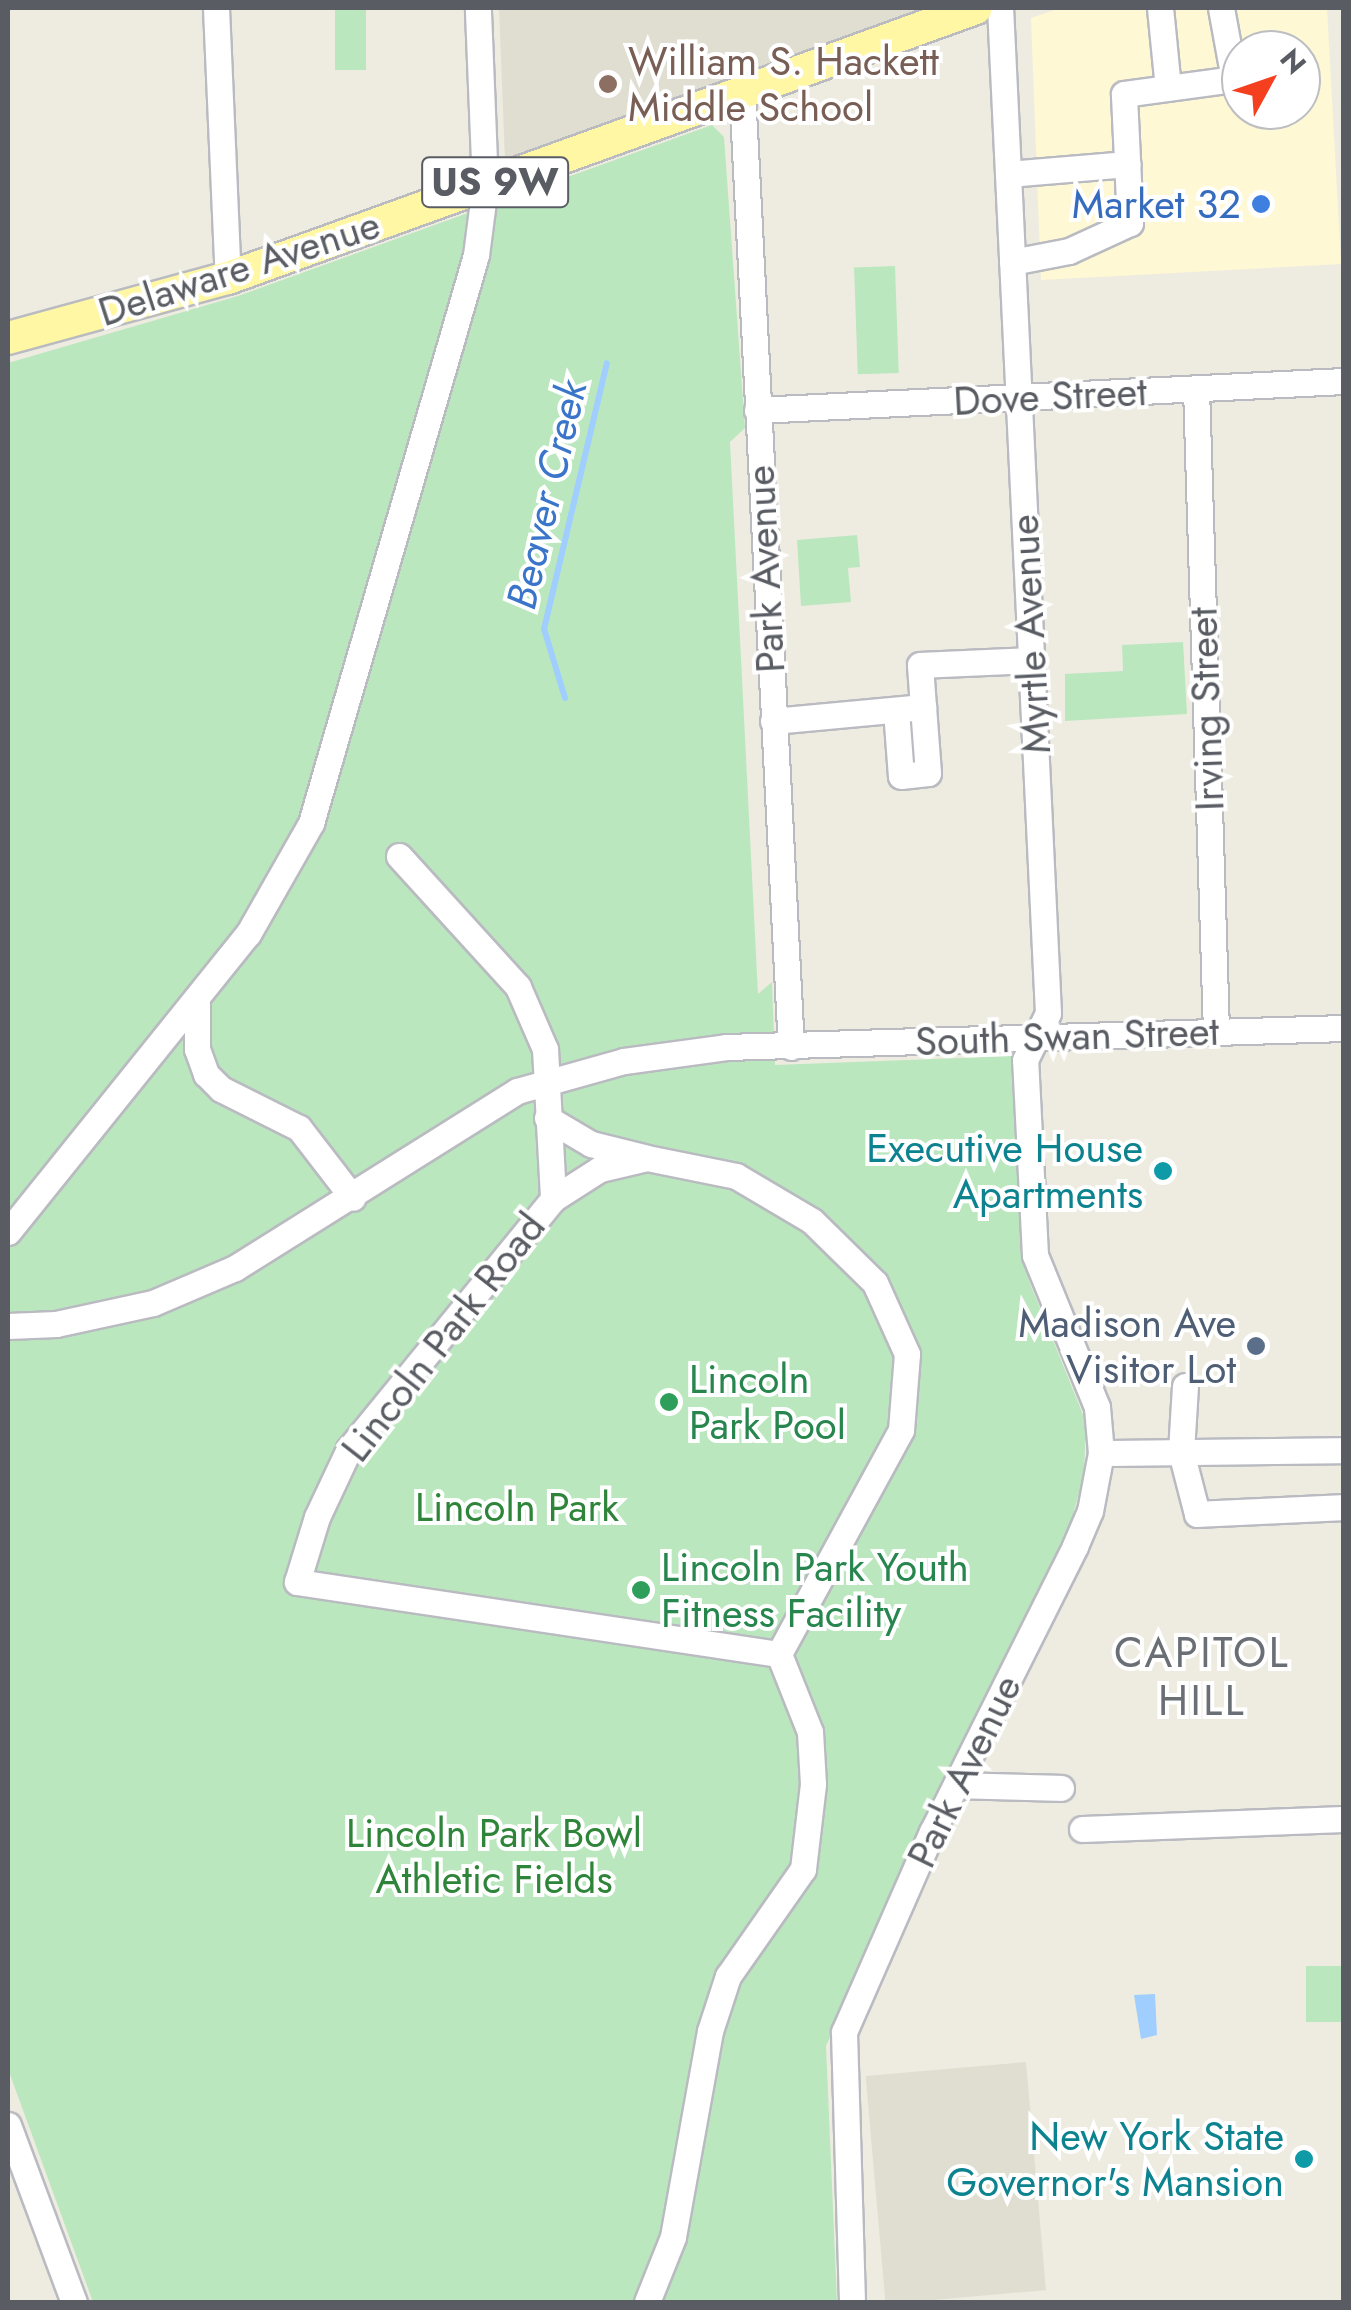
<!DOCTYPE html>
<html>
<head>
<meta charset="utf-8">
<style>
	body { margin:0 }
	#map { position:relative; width:1351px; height:2310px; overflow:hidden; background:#eeece1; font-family:Jost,sans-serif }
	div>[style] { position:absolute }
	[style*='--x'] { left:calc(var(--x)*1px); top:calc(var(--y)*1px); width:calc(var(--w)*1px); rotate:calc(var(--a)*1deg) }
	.commercial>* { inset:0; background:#fff8d4 }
	.education>* { inset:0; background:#e0ded1; transform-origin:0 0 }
	.green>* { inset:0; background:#bbe7be; transform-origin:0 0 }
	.water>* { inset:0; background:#9fceff }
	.stream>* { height:6px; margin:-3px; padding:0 3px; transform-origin:3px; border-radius:3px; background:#9fceff }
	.roads { filter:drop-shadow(2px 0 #b9bbc1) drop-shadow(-2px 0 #b9bbc1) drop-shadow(0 2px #b9bbc1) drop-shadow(0 -2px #b9bbc1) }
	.minor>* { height:25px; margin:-12.5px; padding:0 12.5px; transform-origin:12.5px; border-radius:12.5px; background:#fff }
	.major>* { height:32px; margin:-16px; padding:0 16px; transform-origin:16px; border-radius:16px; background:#fff7a4 }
	.dots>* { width:28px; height:28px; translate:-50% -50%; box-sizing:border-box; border:5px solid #fff; border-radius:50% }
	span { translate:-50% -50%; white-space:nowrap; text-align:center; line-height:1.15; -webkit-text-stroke:8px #fff; paint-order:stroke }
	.shield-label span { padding:2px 8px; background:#fff; border:2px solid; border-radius:8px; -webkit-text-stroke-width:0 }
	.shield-label { font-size:38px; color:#595d63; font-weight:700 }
	.education-label { font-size:40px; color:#785e54 }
	.left { translate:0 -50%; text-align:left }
	.shop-label { font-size:40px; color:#366cbe }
	.right { translate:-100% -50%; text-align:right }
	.street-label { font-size:40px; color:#595d63 }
	.culture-label { font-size:40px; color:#0d838f }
	.service-label { font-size:40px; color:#4e5e75 }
	.leisure-label { font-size:40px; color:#27864d }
	.park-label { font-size:40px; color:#2e8539 }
	.water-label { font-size:42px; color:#3a75ca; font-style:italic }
	.neighbourhood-label { font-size:42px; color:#6a6f75; letter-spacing:2.5px }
	.frame { position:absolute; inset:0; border:10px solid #595d63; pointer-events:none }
	.north { position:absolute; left:1221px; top:30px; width:100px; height:100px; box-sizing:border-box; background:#fff; border:2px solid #bdbec1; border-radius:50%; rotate:50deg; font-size:28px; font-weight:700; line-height:40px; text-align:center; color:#595d63 }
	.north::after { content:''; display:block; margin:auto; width:35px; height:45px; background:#f5401f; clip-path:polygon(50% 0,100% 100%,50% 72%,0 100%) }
</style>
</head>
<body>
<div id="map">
	<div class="commercial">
		<div style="clip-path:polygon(evenodd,1060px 8px,1327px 8px,1341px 264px,1041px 280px,1031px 18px,1060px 8px,1241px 50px,1301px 50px,1301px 110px,1241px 110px,1241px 50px)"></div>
	</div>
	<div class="education">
		<div style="clip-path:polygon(499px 8px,924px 8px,505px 160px)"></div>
		<div style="left:1026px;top:2062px;width:229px;height:161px;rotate:85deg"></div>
	</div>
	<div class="green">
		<div style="left:335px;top:8px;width:31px;height:62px"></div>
		<div style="clip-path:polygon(712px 125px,724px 137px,745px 428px,730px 442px,758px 994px,772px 982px,775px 1065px,1013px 1056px,1029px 1281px,1086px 1422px,1084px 1475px,1070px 1525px,826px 2046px,837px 2302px,93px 2302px,8px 2069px,8px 363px,238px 296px)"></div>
		<div style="left:895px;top:266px;width:107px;height:41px;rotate:88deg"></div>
		<div style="clip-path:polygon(857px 535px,860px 567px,848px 568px,851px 602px,801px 606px,797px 540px)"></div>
		<div style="clip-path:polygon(1183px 642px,1187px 714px,1065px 721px,1065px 674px,1123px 671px,1122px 645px)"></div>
		<div style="left:1343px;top:1966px;width:56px;height:37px;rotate:90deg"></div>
	</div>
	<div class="water">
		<div style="clip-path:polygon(1155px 1994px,1157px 2035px,1141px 2039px,1134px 1995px)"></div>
	</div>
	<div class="stream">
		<div style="--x:565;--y:698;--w:72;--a:-106.9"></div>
		<div style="--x:544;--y:629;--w:273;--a:-76.7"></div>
	</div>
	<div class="roads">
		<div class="minor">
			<div style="--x:216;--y:8;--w:270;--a:87.5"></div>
			<div style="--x:1160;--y:8;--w:80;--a:84.3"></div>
			<div style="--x:1221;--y:8;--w:72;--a:79.6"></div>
			<div style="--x:742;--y:91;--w:957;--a:87.07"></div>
			<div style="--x:1008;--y:174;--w:120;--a:-4.8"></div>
			<div style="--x:1012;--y:262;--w:58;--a:-10.9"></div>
			<div style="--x:1069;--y:251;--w:67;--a:-24.7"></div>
			<div style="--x:1130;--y:223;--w:129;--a:-92.7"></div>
			<div style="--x:1124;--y:94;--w:118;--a:-7.8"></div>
			<div style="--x:1196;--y:388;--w:642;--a:88.22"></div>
			<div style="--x:757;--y:410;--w:588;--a:-2.83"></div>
			<div style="--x:896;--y:710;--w:66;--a:85.7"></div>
			<div style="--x:901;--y:776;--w:27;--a:-6"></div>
			<div style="--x:928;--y:773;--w:66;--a:-94.3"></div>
			<div style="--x:773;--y:721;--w:151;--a:-5.3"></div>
			<div style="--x:923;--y:707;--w:42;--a:-94.1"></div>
			<div style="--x:920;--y:665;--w:111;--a:-2.6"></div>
			<div style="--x:399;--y:856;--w:177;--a:47.7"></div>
			<div style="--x:518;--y:987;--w:68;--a:66.5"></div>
			<div style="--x:545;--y:1049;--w:150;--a:86.9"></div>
			<div style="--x:553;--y:1199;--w:323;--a:129.2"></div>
			<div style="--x:349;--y:1449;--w:75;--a:115.2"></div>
			<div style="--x:317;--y:1517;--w:68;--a:107.1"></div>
			<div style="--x:297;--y:1582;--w:487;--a:8.5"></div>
			<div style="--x:197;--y:1004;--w:45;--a:90"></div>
			<div style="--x:197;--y:1049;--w:27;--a:70"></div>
			<div style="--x:206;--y:1074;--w:21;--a:45"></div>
			<div style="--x:221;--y:1089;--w:87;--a:26.6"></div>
			<div style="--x:299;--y:1128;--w:88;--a:52.4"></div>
			<div style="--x:547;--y:1118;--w:51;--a:30.6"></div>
			<div style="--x:591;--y:1144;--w:55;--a:13.8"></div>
			<div style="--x:553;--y:1199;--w:56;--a:-32.6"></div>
			<div style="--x:600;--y:1169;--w:48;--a:-13.2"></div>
			<div style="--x:647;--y:1158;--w:91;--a:11.4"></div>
			<div style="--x:736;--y:1176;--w:88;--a:30.6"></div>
			<div style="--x:812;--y:1221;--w:88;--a:44.5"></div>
			<div style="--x:875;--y:1283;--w:78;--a:65.7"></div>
			<div style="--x:907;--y:1354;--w:76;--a:94.5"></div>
			<div style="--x:901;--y:1430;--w:255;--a:118.6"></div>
			<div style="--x:779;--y:1654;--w:84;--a:68.3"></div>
			<div style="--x:810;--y:1732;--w:52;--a:86.7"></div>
			<div style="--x:813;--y:1784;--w:86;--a:96.7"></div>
			<div style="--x:803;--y:1869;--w:131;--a:125"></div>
			<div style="--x:728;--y:1976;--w:58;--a:108.1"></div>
			<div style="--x:710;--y:2031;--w:209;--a:100.2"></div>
			<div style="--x:673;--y:2237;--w:70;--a:111.8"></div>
			<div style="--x:8;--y:1232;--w:383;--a:-51.2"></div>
			<div style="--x:248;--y:934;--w:128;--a:-60.4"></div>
			<div style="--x:311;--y:823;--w:591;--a:-73.8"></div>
			<div style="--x:476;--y:255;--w:70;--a:-82.6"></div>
			<div style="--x:485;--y:186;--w:178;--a:-92.3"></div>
			<div style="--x:8;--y:1326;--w:48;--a:-2.4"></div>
			<div style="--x:56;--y:1324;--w:99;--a:-12.2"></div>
			<div style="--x:153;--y:1303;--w:89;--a:-23.1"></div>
			<div style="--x:235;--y:1268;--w:333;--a:-32.1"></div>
			<div style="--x:517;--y:1091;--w:111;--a:-15.7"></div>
			<div style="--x:624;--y:1061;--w:103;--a:-7.8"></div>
			<div style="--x:726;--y:1047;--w:618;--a:-1.76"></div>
			<div style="--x:1185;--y:1386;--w:66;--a:93.5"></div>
			<div style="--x:1181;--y:1452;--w:64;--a:75.5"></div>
			<div style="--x:1197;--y:1514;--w:147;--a:-2.7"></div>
			<div style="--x:1101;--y:1453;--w:243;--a:-0.7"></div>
			<div style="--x:956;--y:1785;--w:105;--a:1.6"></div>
			<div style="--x:1082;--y:1829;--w:262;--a:-2.2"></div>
			<div style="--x:8;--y:2125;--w:189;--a:69.6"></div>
			<div style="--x:852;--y:2302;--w:270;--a:-91.7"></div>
			<div style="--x:844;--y:2032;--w:219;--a:-66.3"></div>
			<div style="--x:932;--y:1832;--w:320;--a:-63.4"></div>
			<div style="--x:1075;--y:1546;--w:38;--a:-67"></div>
			<div style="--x:1090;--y:1511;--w:59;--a:-79.3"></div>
			<div style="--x:1101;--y:1453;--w:46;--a:-95"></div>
			<div style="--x:1097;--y:1407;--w:164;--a:-112.2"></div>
			<div style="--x:1035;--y:1255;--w:195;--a:-92.9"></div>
			<div style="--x:1025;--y:1060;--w:52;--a:-63.9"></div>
			<div style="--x:1048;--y:1013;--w:1006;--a:-92.73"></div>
		</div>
		<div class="major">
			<div style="--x:8;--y:338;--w:228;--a:-15.3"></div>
			<div style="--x:228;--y:278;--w:795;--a:-19.85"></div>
		</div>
	</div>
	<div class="dots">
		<div style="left:608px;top:84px;background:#8d6e63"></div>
		<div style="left:1261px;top:204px;background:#3f7fe0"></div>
		<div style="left:1163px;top:1171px;background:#0f9aa8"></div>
		<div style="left:1256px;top:1346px;background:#5c6f8a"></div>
		<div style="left:669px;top:1402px;background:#2e9e5b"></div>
		<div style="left:641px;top:1590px;background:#2e9e5b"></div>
		<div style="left:1304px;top:2159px;background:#0f9aa8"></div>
	</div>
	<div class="shield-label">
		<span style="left:495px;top:182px">US 9W</span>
	</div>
	<div class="education-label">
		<span class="left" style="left:628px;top:84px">William S. Hackett<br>Middle School</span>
	</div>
	<div class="shop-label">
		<span class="right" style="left:1241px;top:204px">Market 32</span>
	</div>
	<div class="street-label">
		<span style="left:239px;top:268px;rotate:-18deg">Delaware Avenue</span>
		<span style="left:1050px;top:396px;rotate:-3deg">Dove Street</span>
		<span style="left:765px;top:569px;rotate:-93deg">Park Avenue</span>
		<span style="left:1030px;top:634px;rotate:-93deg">Myrtle Avenue</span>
		<span style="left:1206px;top:709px;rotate:-92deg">Irving Street</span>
		<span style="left:1067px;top:1036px;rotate:-2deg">South Swan Street</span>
		<span style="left:443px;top:1337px;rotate:-52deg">Lincoln Park Road</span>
		<span style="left:964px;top:1771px;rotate:-64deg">Park Avenue</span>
	</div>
	<div class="culture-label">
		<span class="right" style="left:1143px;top:1171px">Executive House<br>Apartments</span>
		<span class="right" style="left:1284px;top:2159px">New York State<br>Governor's Mansion</span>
	</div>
	<div class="service-label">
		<span class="right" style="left:1236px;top:1346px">Madison Ave<br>Visitor Lot</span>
	</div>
	<div class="leisure-label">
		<span class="left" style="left:689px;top:1402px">Lincoln<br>Park Pool</span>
		<span class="left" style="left:661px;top:1590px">Lincoln Park Youth<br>Fitness Facility</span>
	</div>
	<div class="park-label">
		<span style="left:517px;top:1507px">Lincoln Park</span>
		<span style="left:494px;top:1856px">Lincoln Park Bowl<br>Athletic Fields</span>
	</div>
	<div class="water-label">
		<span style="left:547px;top:495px;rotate:-77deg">Beaver Creek</span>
	</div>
	<div class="neighbourhood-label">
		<span style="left:1202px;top:1677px">CAPITOL<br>HILL</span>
	</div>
	<div class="frame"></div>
	<div class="north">N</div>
</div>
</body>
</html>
